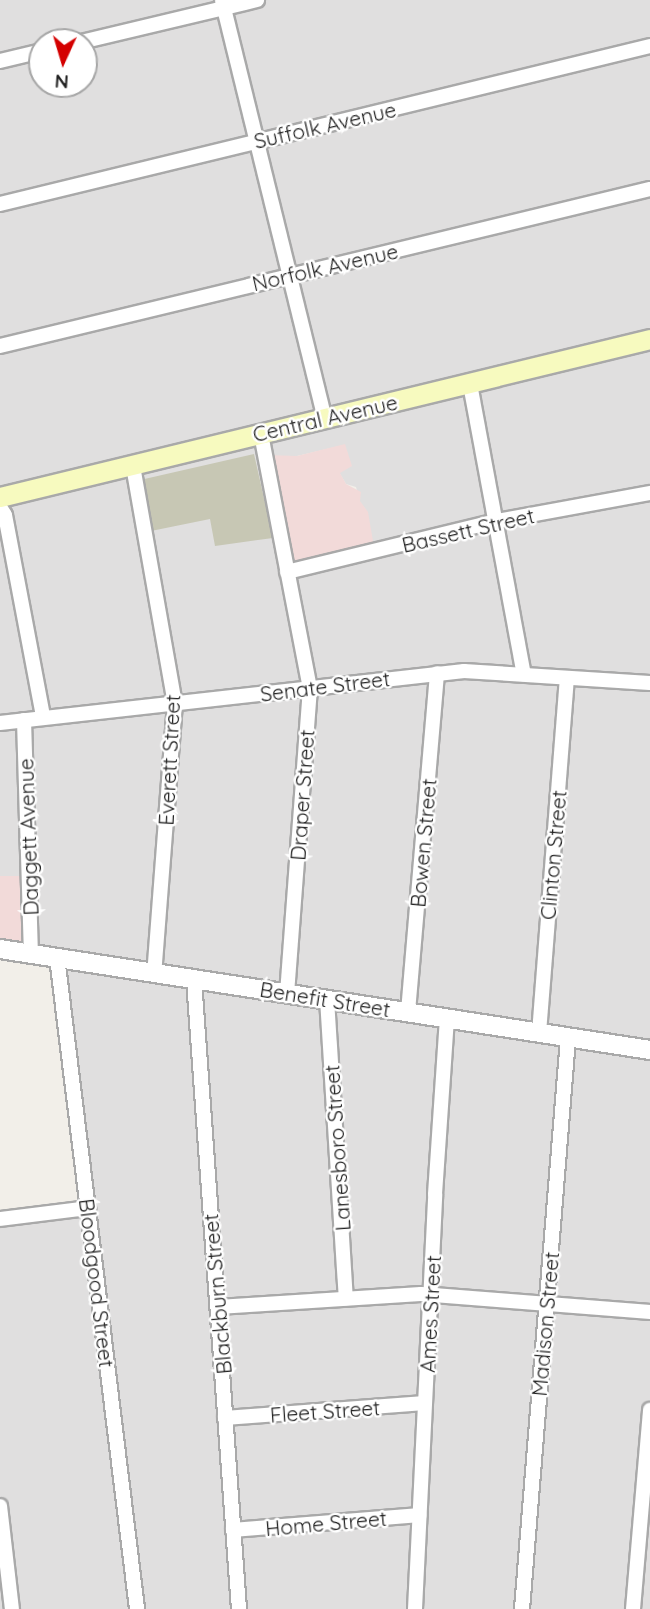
<!DOCTYPE html>
<html>
<head>
<meta charset="utf-8">
<style>
	body { margin:0 }
	#map { position:relative; width:650px; height:1609px; overflow:hidden; background:#f2efe9; font-family:Quicksand,sans-serif }
	div>[style] { position:absolute }
	[style*='--x'] { left:calc(var(--x)*1px); top:calc(var(--y)*1px); width:calc(var(--w)*1px); rotate:calc(var(--a)*1deg) }
	.residential>* { inset:0; background:#e0dfdf }
	.commercial>* { inset:0; background:#f2dad9 }
	.construction>* { inset:0; background:#c7c7b4 }
	.roads { filter:drop-shadow(2px 0 #a9a9a9) drop-shadow(-2px 0 #a9a9a9) drop-shadow(0 2px #a9a9a9) drop-shadow(0 -2px #a9a9a9) }
	.minor>* { height:14px; margin:-7px; padding:0 7px; transform-origin:7px; border-radius:7px; background:#fff }
	.tertiary>* { height:18px; margin:-9px; padding:0 9px; transform-origin:9px; border-radius:9px; background:#fff }
	.secondary>* { height:19px; margin:-9.5px; padding:0 9.5px; transform-origin:9.5px; border-radius:9.5px; background:#f7fabf }
	span { translate:-50% -50%; white-space:nowrap; text-align:center; line-height:1.15; -webkit-text-stroke:5px #fff; paint-order:stroke }
	.street-label { font-size:21px; color:#222 }
	.north { position:absolute; left:28px; top:28px; width:70px; height:70px; box-sizing:border-box; background:#fff; border:2px solid #a7a7a7; border-radius:50%; rotate:184deg; font-size:19px; font-weight:700; line-height:28px; text-align:center; color:#222 }
	.north::after { content:''; display:block; margin:auto; width:24px; height:32px; background:#d40000; clip-path:polygon(50% 0,100% 100%,50% 72%,0 100%) }
</style>
</head>
<body>
<div id="map">
	<div class="residential">
		<div style="clip-path:polygon(evenodd,0 0,650px 0,650px 1609px,0 1609px,0 1216px,82px 1207px,56px 956px,31px 950px,28px 876px,0 876px,0 0,42px 42px,84px 42px,84px 84px,42px 84px,42px 42px,0 0,344px 445px,339px 472px,346px 484px,356px 487px,360px 501px,297px 456px,344px 445px)"></div>
	</div>
	<div class="commercial">
		<div style="clip-path:polygon(345px 444px,352px 466px,340px 473px,346px 484px,361px 492px,360px 501px,368px 512px,374px 547px,289px 568px,267px 455px,297px 456px)"></div>
		<div style="clip-path:polygon(0 876px,28px 876px,31px 950px,0 946px)"></div>
	</div>
	<div class="construction">
		<div style="clip-path:polygon(254px 454px,273px 538px,215px 546px,210px 519px,151px 531px,140px 480px)"></div>
	</div>
	<div class="roads">
		<div class="minor">
			<div style="--x:222;--y:0;--w:431;--a:76.2"></div>
			<div style="--x:81;--y:42;--w:181;--a:-13.4"></div>
			<div style="--x:0;--y:61;--w:43;--a:-13.4"></div>
			<div style="--x:0;--y:204;--w:669;--a:-13.66"></div>
			<div style="--x:0;--y:346;--w:669;--a:-13.58"></div>
			<div style="--x:470;--y:384;--w:295;--a:79.5"></div>
			<div style="--x:261;--y:434;--w:259;--a:79.1"></div>
			<div style="--x:310;--y:688;--w:306;--a:94.3"></div>
			<div style="--x:133;--y:466;--w:241;--a:80"></div>
			<div style="--x:175;--y:703;--w:271;--a:94.4"></div>
			<div style="--x:0;--y:507;--w:9;--a:58"></div>
			<div style="--x:5;--y:515;--w:206;--a:79.3"></div>
			<div style="--x:287;--y:572;--w:216;--a:-13.7"></div>
			<div style="--x:497;--y:521;--w:156;--a:-10.4"></div>
			<div style="--x:24;--y:720;--w:234;--a:88.3"></div>
			<div style="--x:0;--y:723;--w:467;--a:-6.4"></div>
			<div style="--x:464;--y:671;--w:186;--a:3.7"></div>
			<div style="--x:57;--y:957;--w:657;--a:83"></div>
			<div style="--x:194;--y:980;--w:631;--a:85.91"></div>
			<div style="--x:327;--y:999;--w:300;--a:86.4"></div>
			<div style="--x:408;--y:1012;--w:340;--a:-85.1"></div>
			<div style="--x:539;--y:1033;--w:356;--a:-85.5"></div>
			<div style="--x:0;--y:1219;--w:89;--a:-7.1"></div>
			<div style="--x:218;--y:1307;--w:203;--a:-3.7"></div>
			<div style="--x:421;--y:1294;--w:230;--a:4.5"></div>
			<div style="--x:225;--y:1418;--w:200;--a:-4.3"></div>
			<div style="--x:0;--y:1506;--w:104;--a:83.4"></div>
			<div style="--x:233;--y:1530;--w:187;--a:-4.6"></div>
			<div style="--x:415;--y:1609;--w:415;--a:-87.2"></div>
			<div style="--x:435;--y:1194;--w:175;--a:-86.1"></div>
			<div style="--x:522;--y:1609;--w:573;--a:-85.39"></div>
			<div style="--x:633;--y:1609;--w:200;--a:-85.1"></div>
		</div>
		<div class="tertiary">
			<div style="--x:0;--y:949;--w:658;--a:8.83"></div>
		</div>
		<div class="secondary">
			<div style="--x:0;--y:497;--w:669;--a:-13.66"></div>
		</div>
	</div>
	<div class="street-label">
		<span style="left:325px;top:125px;rotate:-13deg">Suffolk Avenue</span>
		<span style="left:325px;top:267px;rotate:-13deg">Norfolk Avenue</span>
		<span style="left:325px;top:418px;rotate:-13deg">Central Avenue</span>
		<span style="left:468px;top:530px;rotate:-13deg">Bassett Street</span>
		<span style="left:325px;top:686px;rotate:-7deg">Senate Street</span>
		<span style="left:169px;top:760px;rotate:-87deg">Everett Street</span>
		<span style="left:302px;top:795px;rotate:-86deg">Draper Street</span>
		<span style="left:28px;top:837px;rotate:-92deg">Daggett Avenue</span>
		<span style="left:423px;top:843px;rotate:-85deg">Bowen Street</span>
		<span style="left:553px;top:855px;rotate:-85deg">Clinton Street</span>
		<span style="left:325px;top:999px;rotate:9deg">Benefit Street</span>
		<span style="left:337px;top:1148px;rotate:-94deg">Lanesboro Street</span>
		<span style="left:97px;top:1283px;rotate:83deg">Bloodgood Street</span>
		<span style="left:217px;top:1294px;rotate:-95deg">Blackburn Street</span>
		<span style="left:430px;top:1314px;rotate:-87deg">Ames Street</span>
		<span style="left:545px;top:1324px;rotate:-85deg">Madison Street</span>
		<span style="left:325px;top:1411px;rotate:-4deg">Fleet Street</span>
		<span style="left:326px;top:1523px;rotate:-5deg">Home Street</span>
	</div>
	<div class="north">N</div>
</div>
</body>
</html>
